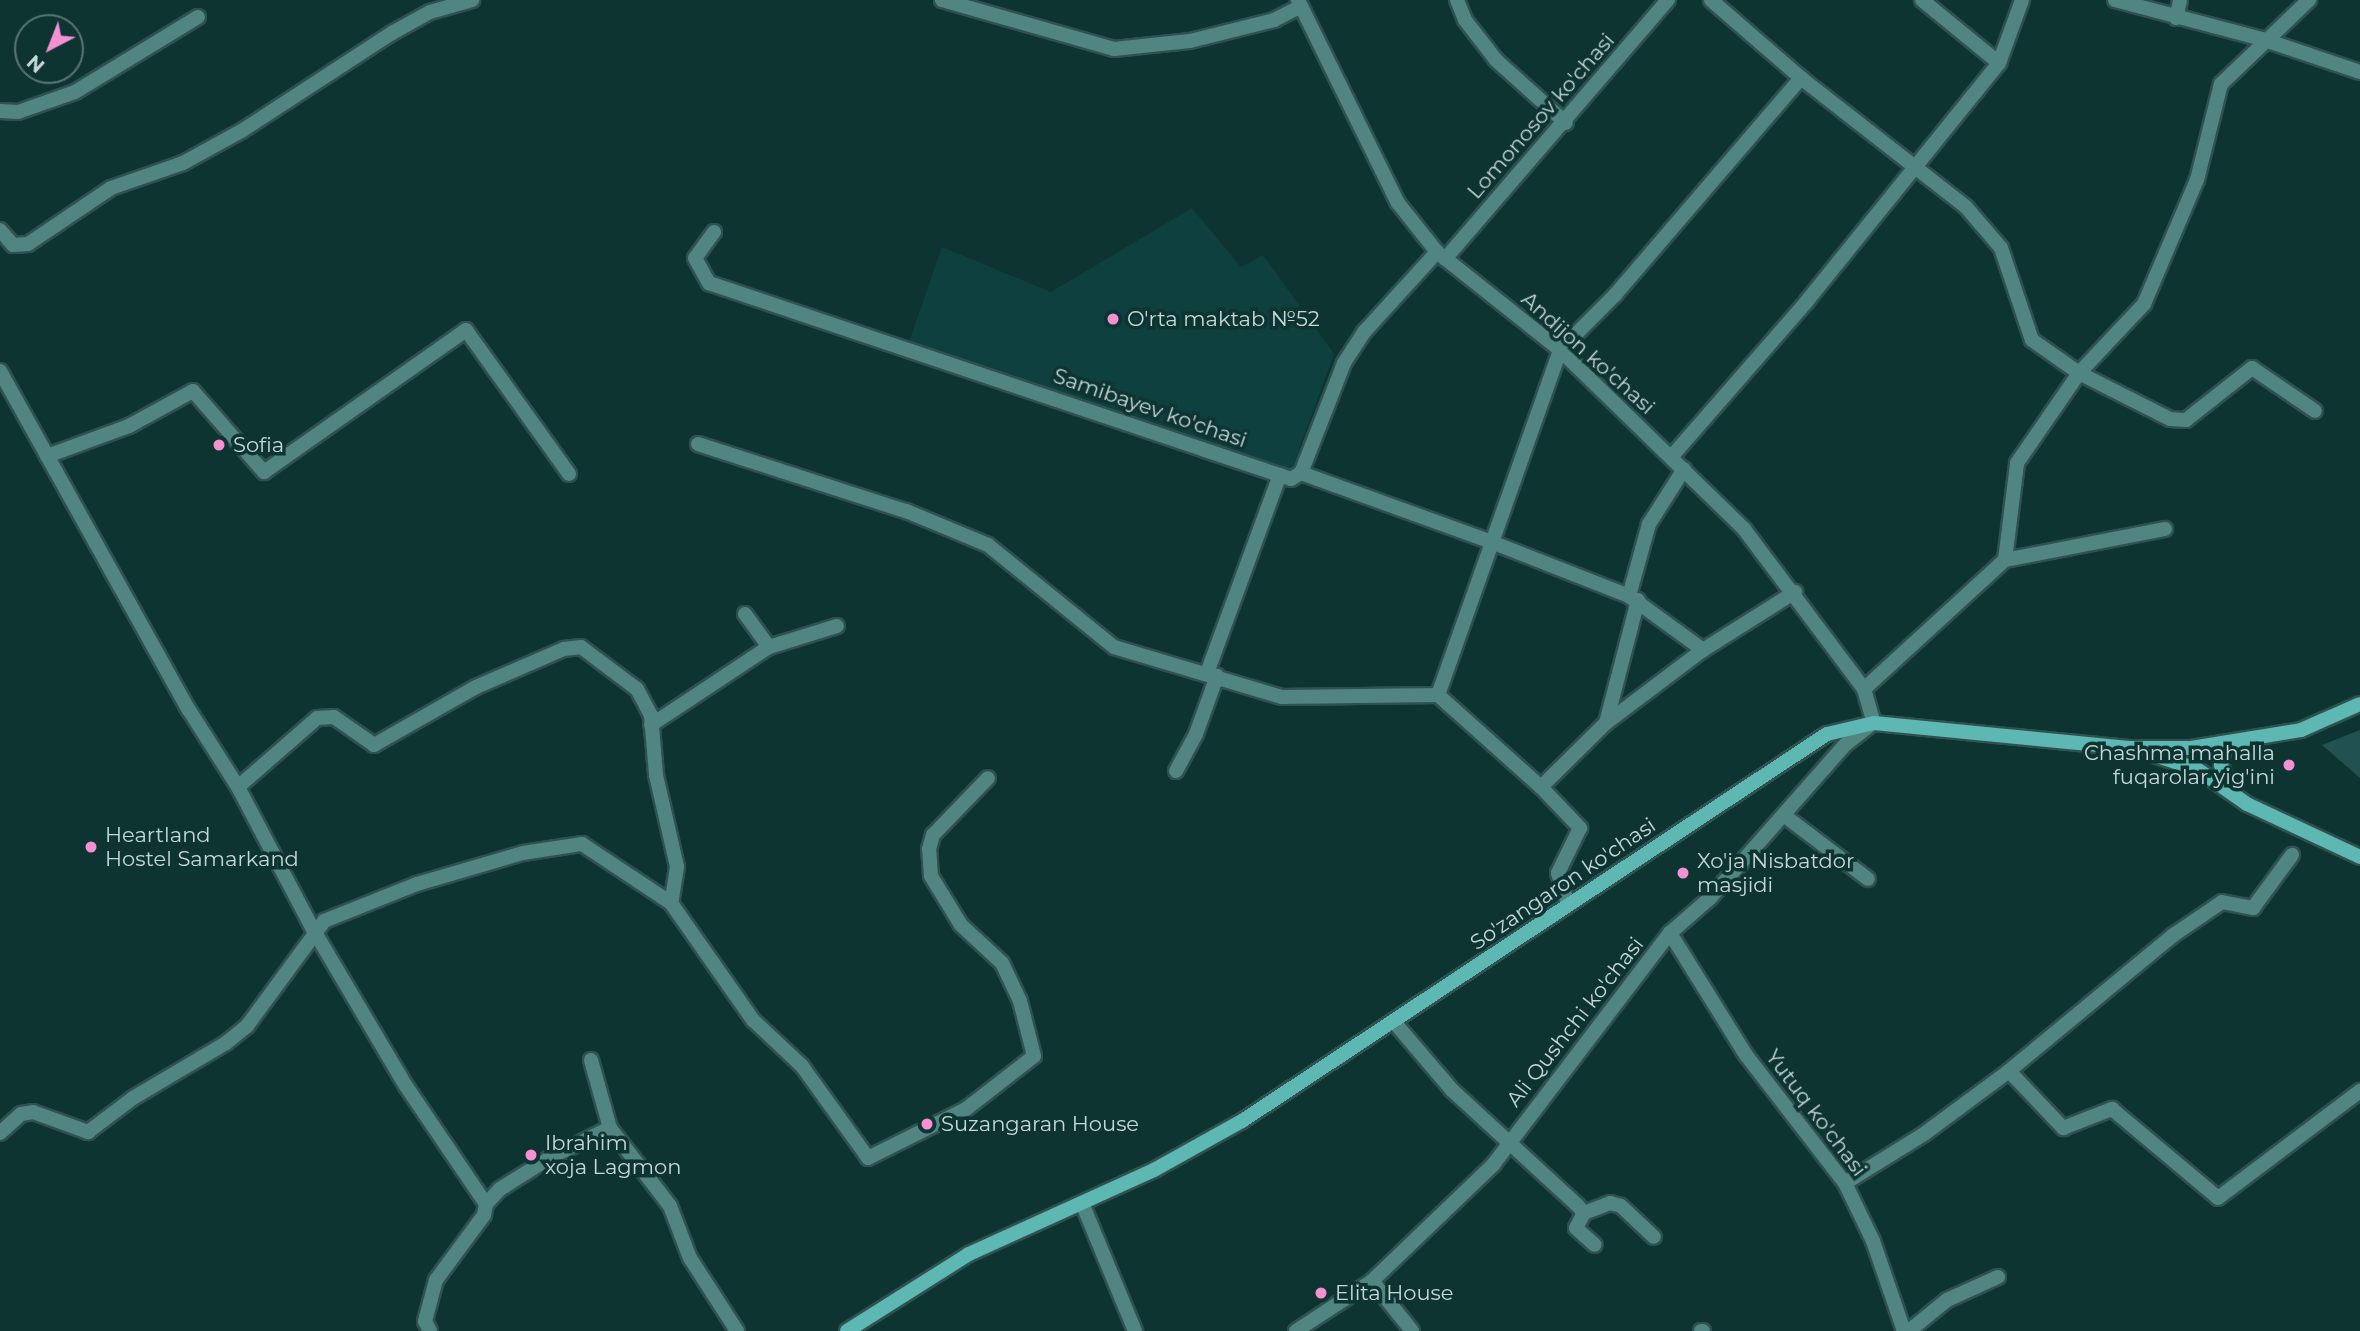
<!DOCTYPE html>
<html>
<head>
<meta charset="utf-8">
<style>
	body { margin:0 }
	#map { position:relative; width:2360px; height:1331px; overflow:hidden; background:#0e3432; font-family:Montserrat,sans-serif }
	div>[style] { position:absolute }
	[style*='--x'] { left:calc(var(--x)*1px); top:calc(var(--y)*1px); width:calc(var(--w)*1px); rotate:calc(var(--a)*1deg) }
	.built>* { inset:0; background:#0d403e }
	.green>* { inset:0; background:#22524f }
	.roads { filter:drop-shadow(2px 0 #2f5150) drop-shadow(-2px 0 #2f5150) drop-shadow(0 2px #2f5150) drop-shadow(0 -2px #2f5150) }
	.minor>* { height:14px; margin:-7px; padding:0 7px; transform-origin:7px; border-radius:7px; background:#508582 }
	.tertiary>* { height:14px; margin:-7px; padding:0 7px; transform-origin:7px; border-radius:7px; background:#508582 }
	.secondary>* { height:14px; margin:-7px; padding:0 7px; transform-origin:7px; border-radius:7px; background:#5db7b2 }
	.dots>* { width:19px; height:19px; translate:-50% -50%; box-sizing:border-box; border:4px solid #0e3432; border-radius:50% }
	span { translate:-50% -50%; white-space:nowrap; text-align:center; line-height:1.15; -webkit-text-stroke:7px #0e3432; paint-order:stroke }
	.street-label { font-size:21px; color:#c4d7d6 }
	.poi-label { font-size:21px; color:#c4d7d6 }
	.left { translate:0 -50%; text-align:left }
	.right { translate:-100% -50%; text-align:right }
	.north { position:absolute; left:14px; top:14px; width:70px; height:70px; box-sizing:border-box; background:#0e3432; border:2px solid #577574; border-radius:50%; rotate:222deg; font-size:19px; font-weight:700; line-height:28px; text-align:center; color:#c4d7d6 }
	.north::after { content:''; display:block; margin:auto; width:24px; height:32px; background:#f491d3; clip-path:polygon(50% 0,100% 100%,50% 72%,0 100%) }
</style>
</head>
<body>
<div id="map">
	<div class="built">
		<div style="clip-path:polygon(1192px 208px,1241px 267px,1263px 255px,1334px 354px,1290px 474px,908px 345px,942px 247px,1051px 292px)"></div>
	</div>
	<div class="green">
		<div style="clip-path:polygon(2360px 730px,2360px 778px,2322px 745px)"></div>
	</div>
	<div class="roads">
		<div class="minor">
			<div style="--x:942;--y:0;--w:179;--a:15.9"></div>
			<div style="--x:1114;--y:49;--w:76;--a:-6"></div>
			<div style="--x:1190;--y:41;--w:87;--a:-14"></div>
			<div style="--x:1274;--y:20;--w:30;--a:-27"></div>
			<div style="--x:1457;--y:0;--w:22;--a:68"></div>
			<div style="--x:1465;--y:20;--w:51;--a:52.2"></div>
			<div style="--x:1496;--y:60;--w:94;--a:42"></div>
			<div style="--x:1711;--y:0;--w:119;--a:40.9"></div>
			<div style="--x:1801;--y:78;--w:209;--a:38"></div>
			<div style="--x:1966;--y:207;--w:54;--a:49.5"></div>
			<div style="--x:2001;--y:248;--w:97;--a:71.4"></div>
			<div style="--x:2032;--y:340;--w:57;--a:35.1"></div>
			<div style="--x:2079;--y:373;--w:102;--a:26.8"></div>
			<div style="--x:2170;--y:419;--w:16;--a:4"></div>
			<div style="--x:2186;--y:420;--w:84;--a:-38.2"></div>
			<div style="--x:2252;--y:368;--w:76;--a:34.3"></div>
			<div style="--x:1922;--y:0;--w:99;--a:39.3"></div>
			<div style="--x:2115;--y:0;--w:155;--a:14.9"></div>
			<div style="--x:2265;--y:40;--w:100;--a:18.6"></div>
			<div style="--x:2176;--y:18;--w:18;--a:-77"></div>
			<div style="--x:0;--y:111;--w:18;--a:3"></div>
			<div style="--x:18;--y:112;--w:60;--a:-19.3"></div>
			<div style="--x:75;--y:92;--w:144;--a:-31.4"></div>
			<div style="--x:0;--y:230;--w:20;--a:49"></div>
			<div style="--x:13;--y:245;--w:15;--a:-4"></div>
			<div style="--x:28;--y:244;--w:100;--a:-34"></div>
			<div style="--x:111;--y:188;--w:76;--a:-19.1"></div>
			<div style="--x:183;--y:163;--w:68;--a:-28.8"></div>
			<div style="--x:243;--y:130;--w:178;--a:-33.1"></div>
			<div style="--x:392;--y:33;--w:43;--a:-28.9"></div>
			<div style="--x:430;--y:12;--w:44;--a:-15.9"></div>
			<div style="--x:714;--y:232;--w:32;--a:126"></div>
			<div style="--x:695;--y:258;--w:29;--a:61"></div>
			<div style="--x:709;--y:283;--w:614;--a:18.61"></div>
			<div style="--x:1291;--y:479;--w:12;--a:-31"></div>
			<div style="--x:1301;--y:473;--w:205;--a:19.9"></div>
			<div style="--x:1494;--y:543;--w:145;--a:21.4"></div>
			<div style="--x:1629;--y:596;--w:92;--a:36.1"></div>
			<div style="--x:1445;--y:259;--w:342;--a:-49.3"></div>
			<div style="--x:0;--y:371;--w:388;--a:60.9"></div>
			<div style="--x:189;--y:710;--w:91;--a:57.5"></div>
			<div style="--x:238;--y:787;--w:161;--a:62.2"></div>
			<div style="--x:313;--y:929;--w:182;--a:59.4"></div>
			<div style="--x:406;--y:1086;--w:143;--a:55.9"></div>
			<div style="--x:698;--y:444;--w:219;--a:17.9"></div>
			<div style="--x:906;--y:511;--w:89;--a:22.5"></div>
			<div style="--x:988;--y:545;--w:162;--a:39"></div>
			<div style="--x:1114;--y:647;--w:175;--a:16.6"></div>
			<div style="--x:1282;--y:697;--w:156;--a:-0.7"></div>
			<div style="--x:1438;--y:695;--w:138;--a:41.8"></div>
			<div style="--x:1541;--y:787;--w:91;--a:-44.6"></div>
			<div style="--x:1606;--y:723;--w:121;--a:-37"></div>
			<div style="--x:1703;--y:650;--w:109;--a:-32.2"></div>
			<div style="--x:47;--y:456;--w:87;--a:-20.1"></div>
			<div style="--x:129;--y:426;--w:73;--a:-28.7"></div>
			<div style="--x:193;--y:391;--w:108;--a:48.8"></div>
			<div style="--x:264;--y:472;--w:247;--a:-35.1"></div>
			<div style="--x:466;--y:330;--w:177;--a:54.4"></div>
			<div style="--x:1672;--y:456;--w:206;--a:-48.9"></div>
			<div style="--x:1807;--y:301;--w:306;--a:-51.1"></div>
			<div style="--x:1999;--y:63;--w:67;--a:-69.9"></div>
			<div style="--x:1301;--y:473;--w:118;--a:-68.6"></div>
			<div style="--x:1344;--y:363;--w:38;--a:-57"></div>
			<div style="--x:1365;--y:331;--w:107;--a:-47.7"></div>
			<div style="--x:2005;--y:560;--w:163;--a:-11"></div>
			<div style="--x:1629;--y:596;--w:75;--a:-74.5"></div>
			<div style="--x:1649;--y:524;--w:65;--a:-57.5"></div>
			<div style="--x:745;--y:614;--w:41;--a:54"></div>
			<div style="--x:1207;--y:673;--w:211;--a:-69.8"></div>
			<div style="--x:1864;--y:689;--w:191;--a:-42.5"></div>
			<div style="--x:2005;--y:560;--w:98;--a:-82.9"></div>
			<div style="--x:2017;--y:463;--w:109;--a:-55.4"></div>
			<div style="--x:2079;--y:373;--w:95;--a:-46.7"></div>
			<div style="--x:2144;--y:304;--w:135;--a:-66.9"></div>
			<div style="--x:2197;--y:180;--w:99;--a:-76"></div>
			<div style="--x:2221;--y:84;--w:122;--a:-43.7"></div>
			<div style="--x:1438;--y:695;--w:366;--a:-70.5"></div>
			<div style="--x:1560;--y:350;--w:78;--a:-45"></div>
			<div style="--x:1615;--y:295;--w:286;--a:-49.4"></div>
			<div style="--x:1606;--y:723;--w:127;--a:-75.4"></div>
			<div style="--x:651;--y:725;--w:141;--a:-33.5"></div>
			<div style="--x:769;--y:647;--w:71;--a:-17.2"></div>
			<div style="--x:1176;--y:771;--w:42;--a:-61.6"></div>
			<div style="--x:1196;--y:734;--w:62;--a:-70.1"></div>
			<div style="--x:238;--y:787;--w:105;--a:-41.1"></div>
			<div style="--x:317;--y:718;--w:17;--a:-3"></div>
			<div style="--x:334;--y:717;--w:49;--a:35"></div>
			<div style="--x:374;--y:745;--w:117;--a:-29.6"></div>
			<div style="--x:476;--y:687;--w:96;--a:-23.4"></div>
			<div style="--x:564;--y:649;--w:17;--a:-7"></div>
			<div style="--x:581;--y:647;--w:70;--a:36.9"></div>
			<div style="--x:637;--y:689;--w:30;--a:62"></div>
			<div style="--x:651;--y:715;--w:60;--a:85.2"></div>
			<div style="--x:656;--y:775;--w:94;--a:77.1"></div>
			<div style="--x:677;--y:867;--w:36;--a:99"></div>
			<div style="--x:1541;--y:787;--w:57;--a:46.4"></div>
			<div style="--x:1580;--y:828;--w:50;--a:116.1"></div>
			<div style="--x:1558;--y:873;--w:33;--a:72"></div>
			<div style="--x:1785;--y:816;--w:104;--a:37.2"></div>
			<div style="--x:1670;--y:933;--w:144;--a:58.1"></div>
			<div style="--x:1746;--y:1055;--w:162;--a:52.3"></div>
			<div style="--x:1845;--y:1183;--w:64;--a:64.2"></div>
			<div style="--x:1873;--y:1241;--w:95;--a:71"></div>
			<div style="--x:1395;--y:1023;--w:88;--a:49.6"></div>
			<div style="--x:1452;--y:1090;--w:171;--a:42.6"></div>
			<div style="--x:1578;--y:1206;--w:9;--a:49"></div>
			<div style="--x:1584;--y:1213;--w:17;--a:118"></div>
			<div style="--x:1576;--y:1228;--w:25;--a:42"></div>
			<div style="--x:591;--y:1060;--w:71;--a:74.4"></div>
			<div style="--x:2009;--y:1071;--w:79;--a:46.5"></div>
			<div style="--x:2063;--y:1128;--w:53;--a:-21.2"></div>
			<div style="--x:2112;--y:1109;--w:138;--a:40"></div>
			<div style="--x:2218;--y:1198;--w:178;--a:-37"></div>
			<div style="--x:0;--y:1133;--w:28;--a:-42"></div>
			<div style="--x:21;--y:1114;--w:12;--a:-9"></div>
			<div style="--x:33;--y:1112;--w:59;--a:20"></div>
			<div style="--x:88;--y:1132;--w:56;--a:-37.1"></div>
			<div style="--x:133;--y:1098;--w:108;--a:-30.6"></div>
			<div style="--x:226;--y:1043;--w:27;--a:-39"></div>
			<div style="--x:247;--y:1026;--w:130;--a:-53.7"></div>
			<div style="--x:324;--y:921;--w:100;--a:-21.7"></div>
			<div style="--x:417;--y:884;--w:110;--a:-16.3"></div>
			<div style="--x:523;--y:853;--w:60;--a:-8.7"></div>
			<div style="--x:582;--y:844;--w:107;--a:33.5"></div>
			<div style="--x:671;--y:903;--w:143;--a:55"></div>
			<div style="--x:753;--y:1020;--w:67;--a:43.2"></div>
			<div style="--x:802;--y:1066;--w:113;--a:54.3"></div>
			<div style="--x:868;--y:1158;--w:110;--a:-26.6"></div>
			<div style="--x:966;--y:1109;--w:86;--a:-37.9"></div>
			<div style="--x:1034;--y:1056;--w:57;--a:-104.3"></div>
			<div style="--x:1020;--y:1001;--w:42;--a:-115.3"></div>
			<div style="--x:1002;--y:963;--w:56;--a:-137.2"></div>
			<div style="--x:961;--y:925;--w:57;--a:-121.5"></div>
			<div style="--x:931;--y:876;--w:27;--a:-94"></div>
			<div style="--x:929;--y:849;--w:15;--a:-74"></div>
			<div style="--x:933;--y:835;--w:79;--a:-46"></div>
			<div style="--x:1845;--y:1183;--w:93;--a:-31.8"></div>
			<div style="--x:1924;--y:1134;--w:106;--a:-36.5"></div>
			<div style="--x:2009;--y:1071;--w:212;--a:-39.6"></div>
			<div style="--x:2172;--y:936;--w:60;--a:-34.2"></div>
			<div style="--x:2222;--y:902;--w:32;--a:11"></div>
			<div style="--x:2253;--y:908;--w:66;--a:-53.7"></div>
			<div style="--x:1082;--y:1203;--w:139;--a:67.5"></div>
			<div style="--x:486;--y:1204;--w:21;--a:-47"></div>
			<div style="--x:500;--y:1189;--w:60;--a:-32.1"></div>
			<div style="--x:551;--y:1157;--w:66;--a:-26.2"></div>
			<div style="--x:610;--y:1128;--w:98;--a:52.4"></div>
			<div style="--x:670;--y:1206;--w:56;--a:69"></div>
			<div style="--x:690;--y:1258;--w:87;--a:57.2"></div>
			<div style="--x:1584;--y:1213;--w:28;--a:-21"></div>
			<div style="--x:1610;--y:1203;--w:11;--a:15"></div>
			<div style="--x:1621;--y:1206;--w:45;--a:43.2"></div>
			<div style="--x:1372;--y:1281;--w:64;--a:51.3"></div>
			<div style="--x:430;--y:1331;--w:11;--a:-117"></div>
			<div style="--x:425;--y:1321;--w:42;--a:-75"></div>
			<div style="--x:436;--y:1280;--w:81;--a:-53.6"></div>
			<div style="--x:484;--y:1215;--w:11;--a:-80"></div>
			<div style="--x:1296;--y:1331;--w:91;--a:-33.3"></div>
			<div style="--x:1372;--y:1281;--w:168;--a:-43.8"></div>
			<div style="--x:1493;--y:1165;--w:292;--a:-52.7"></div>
			<div style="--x:1670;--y:933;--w:53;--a:-41.2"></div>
			<div style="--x:1710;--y:898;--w:205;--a:-48.6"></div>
			<div style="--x:1846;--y:744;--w:33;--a:-38"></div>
			<div style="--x:1701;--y:1331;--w:2;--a:0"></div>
			<div style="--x:1909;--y:1331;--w:49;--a:-39.2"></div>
			<div style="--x:1947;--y:1300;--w:56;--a:-24.3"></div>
		</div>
		<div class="tertiary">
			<div style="--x:1298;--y:0;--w:226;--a:63.8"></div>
			<div style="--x:1398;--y:203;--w:63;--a:51.5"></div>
			<div style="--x:1437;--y:252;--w:157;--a:38.5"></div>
			<div style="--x:1560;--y:350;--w:257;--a:44.2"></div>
			<div style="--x:1744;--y:529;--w:200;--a:53.1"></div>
			<div style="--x:1864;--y:689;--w:35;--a:74"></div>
		</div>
		<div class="secondary">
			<div style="--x:2151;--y:754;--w:48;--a:18.1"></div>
			<div style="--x:2197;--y:769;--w:61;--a:35"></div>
			<div style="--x:2247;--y:804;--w:125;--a:25.1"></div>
			<div style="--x:2231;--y:789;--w:26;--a:-113"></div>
			<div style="--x:2221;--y:765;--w:9;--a:-77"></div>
			<div style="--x:2223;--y:756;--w:24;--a:-42"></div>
			<div style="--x:847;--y:1331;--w:144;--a:-32.3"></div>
			<div style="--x:969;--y:1254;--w:203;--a:-24.4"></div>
			<div style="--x:1154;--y:1170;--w:101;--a:-29.1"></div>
			<div style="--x:1242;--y:1121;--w:701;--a:-33.49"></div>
			<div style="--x:1827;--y:734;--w:48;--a:-13.2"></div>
			<div style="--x:1874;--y:723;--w:256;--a:5.6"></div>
			<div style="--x:2129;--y:748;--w:62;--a:0"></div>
			<div style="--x:2191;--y:748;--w:111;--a:-9.3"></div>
			<div style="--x:2301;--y:730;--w:64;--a:-23.8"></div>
		</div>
	</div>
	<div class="dots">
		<div style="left:1113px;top:319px;background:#f491d3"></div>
		<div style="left:219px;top:445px;background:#f491d3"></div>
		<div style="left:2289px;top:765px;background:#f491d3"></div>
		<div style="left:91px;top:847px;background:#f491d3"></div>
		<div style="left:1683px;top:873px;background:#f491d3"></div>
		<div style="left:927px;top:1124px;background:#f491d3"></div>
		<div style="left:531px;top:1155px;background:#f491d3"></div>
		<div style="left:1321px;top:1293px;background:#f491d3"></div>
	</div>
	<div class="street-label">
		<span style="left:1541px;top:116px;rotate:-49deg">Lomonosov ko'chasi</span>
		<span style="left:1588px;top:353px;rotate:42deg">Andijon ko'chasi</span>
		<span style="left:1150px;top:408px;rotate:19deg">Samibayev ko'chasi</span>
		<span style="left:1563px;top:884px;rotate:-34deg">So'zangaron ko'chasi</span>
		<span style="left:1575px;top:1022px;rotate:-52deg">Ali Qushchi ko'chasi</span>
		<span style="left:1816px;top:1113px;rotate:53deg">Yutuq ko'chasi</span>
	</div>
	<div class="poi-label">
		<span class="left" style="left:1127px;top:319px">O'rta maktab №52</span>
		<span class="left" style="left:233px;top:445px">Sofia</span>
		<span class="right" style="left:2275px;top:765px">Chashma mahalla<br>fuqarolar yig'ini</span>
		<span class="left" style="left:105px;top:847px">Heartland<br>Hostel Samarkand</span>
		<span class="left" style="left:1697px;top:873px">Xo'ja Nisbatdor<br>masjidi</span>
		<span class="left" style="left:941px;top:1124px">Suzangaran House</span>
		<span class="left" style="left:545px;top:1155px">Ibrahim<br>xoja Lagmon</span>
		<span class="left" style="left:1335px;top:1293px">Elita House</span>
	</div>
	<div class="north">N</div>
</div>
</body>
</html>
